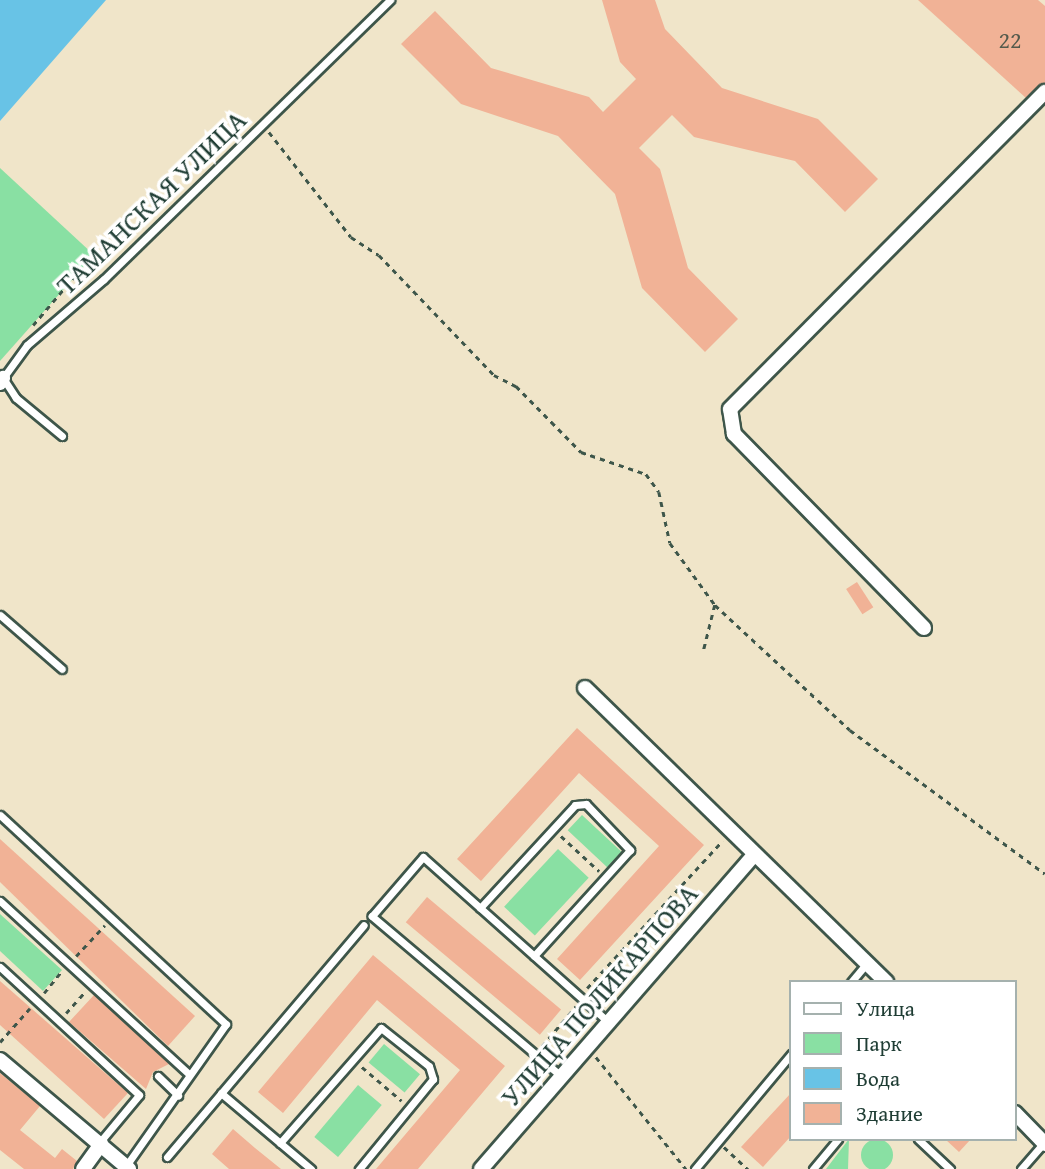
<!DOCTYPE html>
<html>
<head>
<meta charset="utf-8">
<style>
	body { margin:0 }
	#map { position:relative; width:1045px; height:1169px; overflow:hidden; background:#f0e5c9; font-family:"Gentium Book Plus",serif }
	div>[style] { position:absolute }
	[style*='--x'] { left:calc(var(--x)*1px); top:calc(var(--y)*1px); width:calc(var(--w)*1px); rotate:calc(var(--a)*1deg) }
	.green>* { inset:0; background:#89e0a3; transform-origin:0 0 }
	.round { border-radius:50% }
	.water>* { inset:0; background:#68c3e6 }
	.building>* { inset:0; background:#f1b296; transform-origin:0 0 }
	.path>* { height:2.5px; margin-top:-1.25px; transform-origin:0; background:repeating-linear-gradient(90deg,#3e564a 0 5px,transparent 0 10px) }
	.roads { filter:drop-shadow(2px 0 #3e564a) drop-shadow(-2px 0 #3e564a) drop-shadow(0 2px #3e564a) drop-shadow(0 -2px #3e564a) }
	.service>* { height:7px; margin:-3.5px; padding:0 3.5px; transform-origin:3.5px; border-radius:3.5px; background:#fff }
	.minor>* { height:14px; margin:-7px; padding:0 7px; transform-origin:7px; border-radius:7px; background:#fff }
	span { translate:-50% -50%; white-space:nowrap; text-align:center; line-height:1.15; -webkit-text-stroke:7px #fff; paint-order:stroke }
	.number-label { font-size:24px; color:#545a4c }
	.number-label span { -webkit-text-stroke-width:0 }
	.street-label { font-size:28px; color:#1f3d34 }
	.legend { position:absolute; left:789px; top:980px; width:228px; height:161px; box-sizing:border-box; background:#fff; border:2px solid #a5b1ae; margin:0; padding:9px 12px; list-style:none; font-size:21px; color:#1f3d34 }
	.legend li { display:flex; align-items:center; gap:14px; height:35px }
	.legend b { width:35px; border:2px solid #a5b1ae }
</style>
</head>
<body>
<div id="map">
	<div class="green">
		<div style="clip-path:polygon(0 168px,94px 255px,0 361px)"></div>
		<div style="left:582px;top:815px;width:54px;height:21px;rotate:43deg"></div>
		<div style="left:558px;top:849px;width:42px;height:79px;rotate:43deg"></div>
		<div style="clip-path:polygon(0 914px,62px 970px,43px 991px,0 951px)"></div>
		<div style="left:384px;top:1044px;width:47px;height:24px;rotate:40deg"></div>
		<div style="left:358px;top:1085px;width:31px;height:68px;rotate:40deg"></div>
		<div style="clip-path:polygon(849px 1139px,848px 1169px,826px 1169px)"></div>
		<div class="round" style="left:861px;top:1139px;width:32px;height:32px"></div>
	</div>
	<div class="water">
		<div style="clip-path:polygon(0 0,106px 0,0 121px)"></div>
	</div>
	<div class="building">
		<div style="clip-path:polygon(602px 0,655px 0,665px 29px,722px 88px,818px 119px,878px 179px,845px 212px,795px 161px,694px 137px,672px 115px,639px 148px,660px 169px,688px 268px,738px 319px,705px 352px,642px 288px,615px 194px,558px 136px,461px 104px,401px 44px,435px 11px,491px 68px,589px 97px,603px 112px,636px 79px,620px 62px)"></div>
		<div style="clip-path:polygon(918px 0,1038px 0,1045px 6px,1045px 83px,1026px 98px)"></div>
		<div style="left:857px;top:582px;width:30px;height:13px;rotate:57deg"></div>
		<div style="clip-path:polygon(577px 728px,704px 845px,580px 980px,557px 959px,659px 846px,579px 773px,481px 881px,457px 859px)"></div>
		<div style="clip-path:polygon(0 839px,195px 1016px,168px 1046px,0 882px)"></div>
		<div style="left:427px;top:897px;width:175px;height:33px;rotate:40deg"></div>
		<div style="clip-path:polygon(373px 955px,505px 1066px,418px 1169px,376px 1169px,460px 1070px,377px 1000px,283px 1113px,258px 1092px)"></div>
		<div style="clip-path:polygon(0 981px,128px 1093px,104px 1119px,0 1025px)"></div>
		<div style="clip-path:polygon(94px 995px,169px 1064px,153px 1072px,146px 1089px,69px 1022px)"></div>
		<div style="clip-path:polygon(0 1073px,40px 1106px,20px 1130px,55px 1158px,62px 1149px,77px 1161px,73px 1169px,24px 1169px,0 1150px)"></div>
		<div style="clip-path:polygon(791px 1093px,791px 1136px,763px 1167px,741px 1147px)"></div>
		<div style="clip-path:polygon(233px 1129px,255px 1148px,281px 1169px,229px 1169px,212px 1154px)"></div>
		<div style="clip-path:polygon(945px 1139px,971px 1139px,959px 1152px)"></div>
	</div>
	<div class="path">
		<div style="--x:269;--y:132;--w:133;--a:52"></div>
		<div style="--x:351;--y:237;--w:33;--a:33"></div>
		<div style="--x:379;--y:255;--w:166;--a:46.2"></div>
		<div style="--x:494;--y:375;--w:25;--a:27"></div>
		<div style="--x:516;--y:386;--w:93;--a:45.4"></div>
		<div style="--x:581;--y:452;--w:69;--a:18.7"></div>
		<div style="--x:646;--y:474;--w:22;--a:54"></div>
		<div style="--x:659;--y:492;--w:52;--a:77.8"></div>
		<div style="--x:670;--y:543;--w:77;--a:54"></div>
		<div style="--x:715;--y:605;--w:49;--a:104"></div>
		<div style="--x:33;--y:325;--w:88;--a:-49.6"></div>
		<div style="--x:90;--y:258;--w:14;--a:39"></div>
		<div style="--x:715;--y:605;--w:184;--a:42.8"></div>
		<div style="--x:850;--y:730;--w:242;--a:36.4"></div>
		<div style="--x:561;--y:836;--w:52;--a:42.6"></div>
		<div style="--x:76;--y:956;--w:42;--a:-46.9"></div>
		<div style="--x:587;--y:988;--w:200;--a:-47.4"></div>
		<div style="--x:44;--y:993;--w:28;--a:-51"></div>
		<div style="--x:66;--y:1013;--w:28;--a:-48"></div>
		<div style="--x:0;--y:1042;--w:45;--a:-48.6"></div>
		<div style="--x:542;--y:1046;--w:52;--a:-49.6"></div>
		<div style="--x:596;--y:1057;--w:144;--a:51.2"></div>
		<div style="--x:362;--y:1067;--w:52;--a:40.4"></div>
		<div style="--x:724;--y:1147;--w:33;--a:43"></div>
	</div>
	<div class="roads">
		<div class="service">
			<div style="--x:62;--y:436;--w:60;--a:-140.4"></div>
			<div style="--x:16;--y:398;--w:24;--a:-123"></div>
			<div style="--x:3;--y:378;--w:41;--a:-54"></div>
			<div style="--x:27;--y:345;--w:101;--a:-40.6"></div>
			<div style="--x:104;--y:279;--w:400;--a:-44.3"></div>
			<div style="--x:0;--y:615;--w:82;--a:41.1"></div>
			<div style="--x:0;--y:815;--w:308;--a:42.8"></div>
			<div style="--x:226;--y:1024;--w:174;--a:125.2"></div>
			<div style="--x:0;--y:901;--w:255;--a:42.5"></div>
			<div style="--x:480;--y:908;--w:140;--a:-47.3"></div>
			<div style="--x:575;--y:805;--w:11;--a:-5"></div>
			<div style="--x:586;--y:804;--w:64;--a:46.3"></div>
			<div style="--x:630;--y:850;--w:143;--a:132.2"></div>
			<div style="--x:0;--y:967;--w:189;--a:42.6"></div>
			<div style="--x:139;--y:1095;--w:62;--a:129.8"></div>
			<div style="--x:851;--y:982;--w:23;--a:-50"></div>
			<div style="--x:158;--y:1076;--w:28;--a:44"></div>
			<div style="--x:561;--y:1076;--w:248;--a:-139.8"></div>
			<div style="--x:372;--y:916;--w:78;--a:-49.2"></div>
			<div style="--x:423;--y:857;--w:248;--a:41.7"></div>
			<div style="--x:221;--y:1093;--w:118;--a:40.2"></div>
			<div style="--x:918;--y:1139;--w:44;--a:43.2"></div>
			<div style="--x:280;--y:1143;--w:153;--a:-48.7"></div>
			<div style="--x:381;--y:1028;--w:61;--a:38.4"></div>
			<div style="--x:429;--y:1066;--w:14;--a:73"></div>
			<div style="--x:433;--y:1079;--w:117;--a:129.4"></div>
			<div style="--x:167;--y:1157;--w:304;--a:-49.7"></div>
			<div style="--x:695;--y:1169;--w:150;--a:-50.1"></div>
			<div style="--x:813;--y:1169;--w:39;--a:-50"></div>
			<div style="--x:1021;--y:1169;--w:35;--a:-49"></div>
		</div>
		<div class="minor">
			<div style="--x:0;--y:383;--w:6;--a:-59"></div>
			<div style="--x:924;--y:628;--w:272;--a:-134.4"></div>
			<div style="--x:734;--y:434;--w:25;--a:-99"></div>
			<div style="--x:730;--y:409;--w:447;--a:-45.2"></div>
			<div style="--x:585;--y:688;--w:421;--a:44.3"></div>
			<div style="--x:0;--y:1060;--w:169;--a:40.2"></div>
			<div style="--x:1015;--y:1113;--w:43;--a:45.9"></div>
			<div style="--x:83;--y:1169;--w:31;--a:-54"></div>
			<div style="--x:481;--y:1169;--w:417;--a:-49"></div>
		</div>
	</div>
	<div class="number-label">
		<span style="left:1010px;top:40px">22</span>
	</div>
	<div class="street-label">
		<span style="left:151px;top:202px;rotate:-44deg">ТАМАНСКАЯ УЛИЦА</span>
		<span style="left:599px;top:995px;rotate:-49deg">УЛИЦА ПОЛИКАРПОВА</span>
	</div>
	<ul class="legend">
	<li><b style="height:9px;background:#fff"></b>Улица</li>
	<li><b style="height:19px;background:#89e0a3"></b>Парк</li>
	<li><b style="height:19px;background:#68c3e6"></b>Вода</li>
	<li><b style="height:19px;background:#f1b296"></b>Здание</li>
	</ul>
</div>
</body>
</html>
